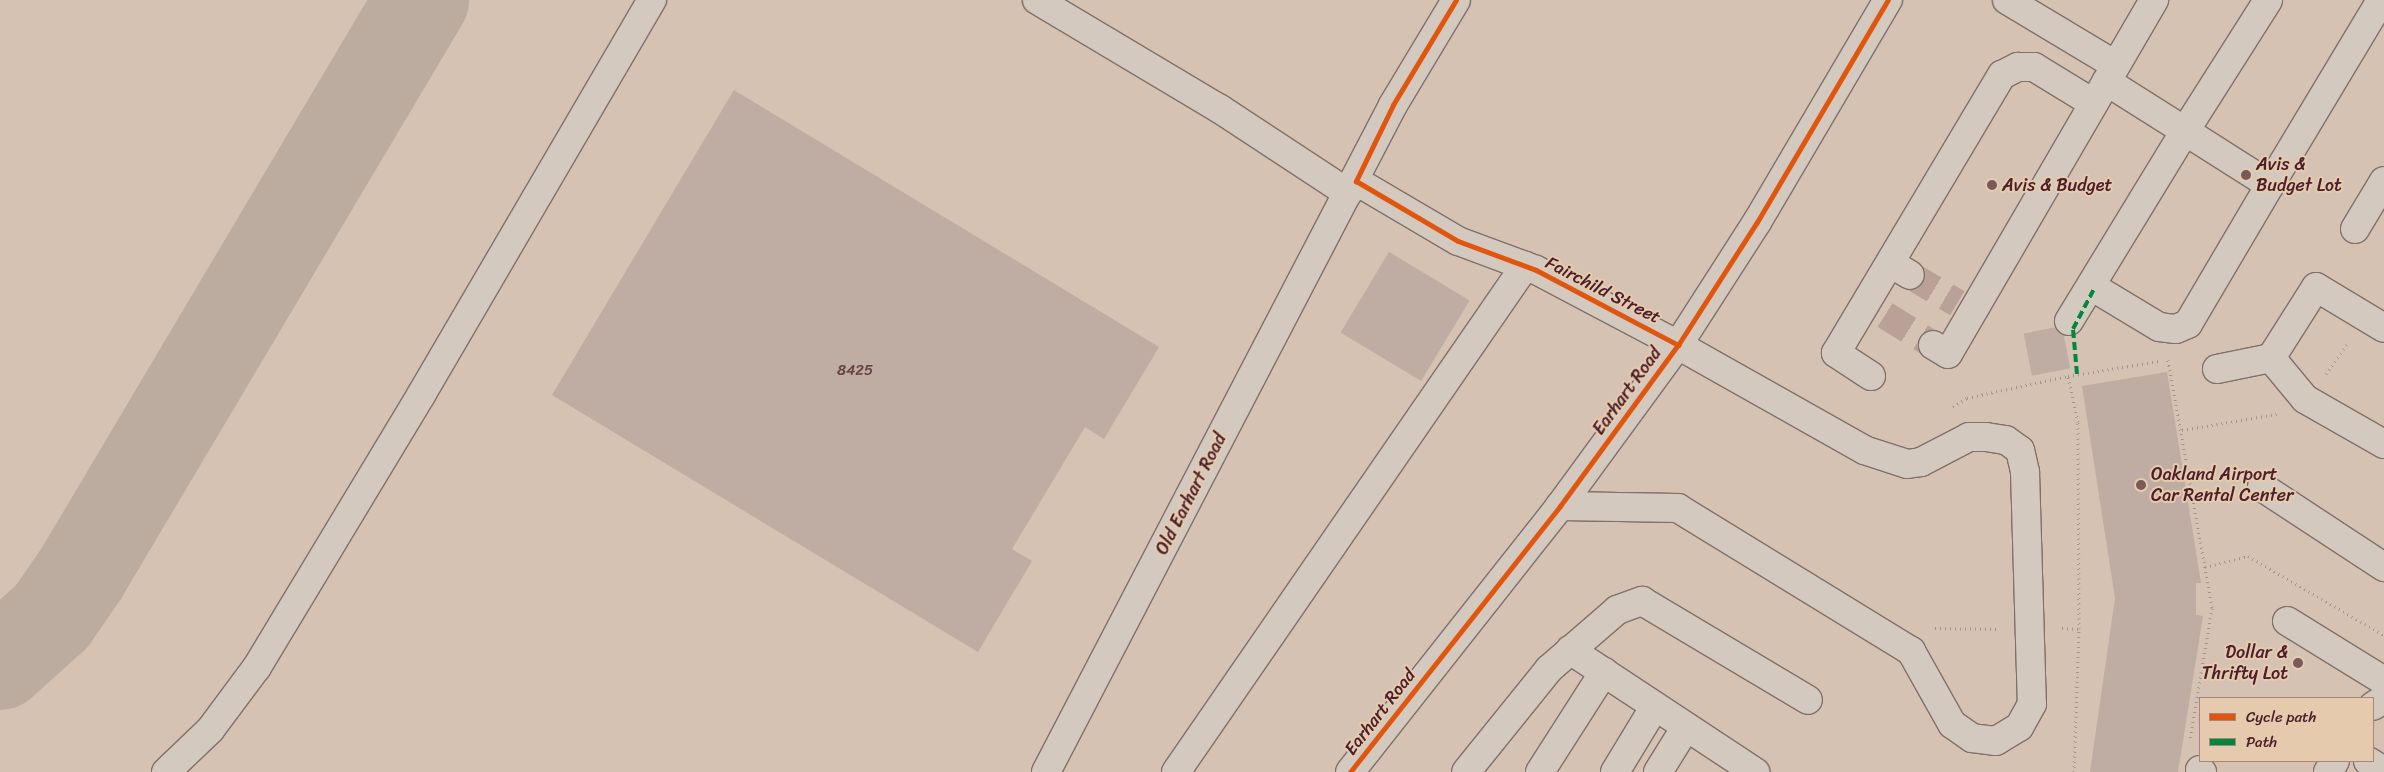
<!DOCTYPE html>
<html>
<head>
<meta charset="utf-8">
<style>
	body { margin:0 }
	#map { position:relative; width:2384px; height:772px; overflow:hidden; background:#d5c2b2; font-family:Sriracha,sans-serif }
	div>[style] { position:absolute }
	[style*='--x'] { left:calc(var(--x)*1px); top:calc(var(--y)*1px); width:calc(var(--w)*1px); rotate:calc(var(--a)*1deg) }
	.taxiway>* { height:94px; margin:-47px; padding:0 47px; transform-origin:47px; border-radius:47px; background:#bcaca0 }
	.building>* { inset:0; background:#bfaca2; transform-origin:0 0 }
	.minor-tunnel>* { height:28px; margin-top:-14px; transform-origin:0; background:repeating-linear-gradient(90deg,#b9a197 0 28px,transparent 0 42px) }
	.path>* { height:3px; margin-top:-1.5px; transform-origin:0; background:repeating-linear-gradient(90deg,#a2958e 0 1px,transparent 0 5px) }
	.roads { filter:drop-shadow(1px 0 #81706b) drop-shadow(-1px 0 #81706b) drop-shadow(0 1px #81706b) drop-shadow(0 -1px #81706b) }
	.minor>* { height:28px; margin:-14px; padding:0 14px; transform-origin:14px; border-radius:14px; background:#d3c9be }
	.quiet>* { height:4px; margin-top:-2px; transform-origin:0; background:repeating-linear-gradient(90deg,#00873e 0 8px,transparent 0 12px) }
	.cycleway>* { height:5px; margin:-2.5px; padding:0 2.5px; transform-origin:2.5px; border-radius:2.5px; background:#e0560e }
	.dots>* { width:14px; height:14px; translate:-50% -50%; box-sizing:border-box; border:2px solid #e6caad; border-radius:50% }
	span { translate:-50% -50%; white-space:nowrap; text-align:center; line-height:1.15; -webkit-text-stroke:4px #e6caad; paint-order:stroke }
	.number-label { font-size:15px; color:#684349 }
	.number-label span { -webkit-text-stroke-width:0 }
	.poi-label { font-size:18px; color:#4a1f2b }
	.left { translate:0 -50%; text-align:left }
	.right { translate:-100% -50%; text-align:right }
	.street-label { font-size:18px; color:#4a1f2b }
	.legend { position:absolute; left:2199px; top:697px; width:175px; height:65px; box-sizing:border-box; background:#e6caad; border:1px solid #a88679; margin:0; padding:6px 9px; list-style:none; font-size:15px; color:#4a1f2b }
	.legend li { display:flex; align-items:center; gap:10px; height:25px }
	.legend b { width:25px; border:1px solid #a88679 }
</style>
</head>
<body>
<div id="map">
	<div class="taxiway">
		<div style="--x:0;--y:663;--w:70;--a:-42.1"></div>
		<div style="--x:52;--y:616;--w:51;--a:-55.4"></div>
		<div style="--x:81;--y:574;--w:668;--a:-59.29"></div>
	</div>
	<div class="building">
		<div style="clip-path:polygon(734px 90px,1159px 347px,1104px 439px,1085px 427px,1012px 549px,1032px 561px,978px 652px,552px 395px)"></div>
		<div style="left:1389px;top:252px;width:94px;height:94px;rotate:31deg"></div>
		<div style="left:2062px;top:326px;width:43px;height:39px;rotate:79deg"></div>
		<div style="clip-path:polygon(2167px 372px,2201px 583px,2196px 583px,2196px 615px,2203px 616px,2178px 772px,2090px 772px,2115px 598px,2082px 386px)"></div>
	</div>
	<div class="minor-tunnel">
		<div style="--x:1910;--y:275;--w:55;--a:30.8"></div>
		<div style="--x:1885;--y:315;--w:57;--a:32"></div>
	</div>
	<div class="path">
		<div style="--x:2168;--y:360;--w:252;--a:79.9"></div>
		<div style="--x:2212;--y:608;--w:134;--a:99.5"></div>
		<div style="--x:2326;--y:374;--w:39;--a:-55"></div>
		<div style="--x:1953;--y:407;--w:17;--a:-33"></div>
		<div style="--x:1967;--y:398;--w:103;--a:-12.3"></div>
		<div style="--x:2182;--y:430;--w:96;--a:-9.6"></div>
		<div style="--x:2205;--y:567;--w:44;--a:-14.3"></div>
		<div style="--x:2248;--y:556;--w:157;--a:30.2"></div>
		<div style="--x:1935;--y:628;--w:63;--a:0.9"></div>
		<div style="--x:2062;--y:628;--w:17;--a:3"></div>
		<div style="--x:2074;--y:772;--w:143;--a:-88"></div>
		<div style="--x:2079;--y:629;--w:207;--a:-90.3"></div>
		<div style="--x:2078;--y:422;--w:47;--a:-102.3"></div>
		<div style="--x:2068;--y:376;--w:92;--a:-9.4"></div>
	</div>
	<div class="roads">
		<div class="minor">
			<div style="--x:1037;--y:0;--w:213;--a:30.8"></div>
			<div style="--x:1220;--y:109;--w:153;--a:33.3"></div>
			<div style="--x:2007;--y:0;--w:126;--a:31"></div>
			<div style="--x:1356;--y:181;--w:118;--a:30.5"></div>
			<div style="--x:1458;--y:241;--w:83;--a:20.4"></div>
			<div style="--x:1536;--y:270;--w:161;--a:27.8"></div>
			<div style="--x:1678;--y:345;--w:214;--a:29.4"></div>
			<div style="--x:1864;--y:450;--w:45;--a:18"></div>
			<div style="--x:1907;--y:464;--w:14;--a:-8"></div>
			<div style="--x:1921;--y:462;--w:54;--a:-27.5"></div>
			<div style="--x:1969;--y:437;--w:17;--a:0"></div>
			<div style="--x:1986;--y:437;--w:20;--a:9"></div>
			<div style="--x:2006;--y:440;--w:17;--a:36"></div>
			<div style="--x:2020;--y:450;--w:23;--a:77"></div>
			<div style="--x:2025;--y:472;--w:232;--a:88.3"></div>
			<div style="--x:2032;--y:704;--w:26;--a:119"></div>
			<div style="--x:2019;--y:727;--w:27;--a:149"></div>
			<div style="--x:1996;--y:741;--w:24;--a:-173"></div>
			<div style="--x:1972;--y:738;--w:24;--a:-145"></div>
			<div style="--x:1952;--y:724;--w:84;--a:-119.3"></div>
			<div style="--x:1911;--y:651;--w:273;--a:-148.5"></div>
			<div style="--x:1678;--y:508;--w:118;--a:-179"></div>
			<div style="--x:2270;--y:185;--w:216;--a:-59"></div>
			<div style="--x:2355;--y:229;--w:56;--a:-58.9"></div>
			<div style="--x:1890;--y:263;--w:23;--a:31"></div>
			<div style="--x:2091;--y:286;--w:79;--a:31.1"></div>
			<div style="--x:2159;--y:327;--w:17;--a:7"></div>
			<div style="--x:2176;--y:329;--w:13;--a:-23"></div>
			<div style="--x:2188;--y:324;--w:161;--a:-59.5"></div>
			<div style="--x:2270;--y:185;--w:101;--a:-147.6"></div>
			<div style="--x:2185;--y:131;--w:155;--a:-57.6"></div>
			<div style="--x:2069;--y:321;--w:223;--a:-58.6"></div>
			<div style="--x:2185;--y:131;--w:93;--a:-147.7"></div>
			<div style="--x:1933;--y:345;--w:17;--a:31"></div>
			<div style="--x:1948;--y:354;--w:410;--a:-59.8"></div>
			<div style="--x:2271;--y:358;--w:53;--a:50.3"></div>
			<div style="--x:2305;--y:399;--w:91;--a:29.7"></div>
			<div style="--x:2217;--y:369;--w:55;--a:-11.5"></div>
			<div style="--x:2271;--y:358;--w:84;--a:-57.6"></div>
			<div style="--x:2316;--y:287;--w:79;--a:31.1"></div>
			<div style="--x:1871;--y:376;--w:42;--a:-146.7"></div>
			<div style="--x:1836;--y:353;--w:324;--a:-59.2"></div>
			<div style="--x:2002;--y:75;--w:18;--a:-27"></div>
			<div style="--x:2018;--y:67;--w:16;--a:0"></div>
			<div style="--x:2034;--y:67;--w:69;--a:31.4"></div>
			<div style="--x:2262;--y:487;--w:146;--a:33.3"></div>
			<div style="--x:2287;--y:621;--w:114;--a:31.7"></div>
			<div style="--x:1570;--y:650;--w:222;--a:33.4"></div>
			<div style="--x:2373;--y:706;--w:13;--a:-32"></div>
			<div style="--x:2368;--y:761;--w:19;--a:32"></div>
			<div style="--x:2200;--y:770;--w:3;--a:45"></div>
			<div style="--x:166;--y:772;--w:61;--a:-43.7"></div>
			<div style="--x:210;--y:730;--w:79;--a:-53.3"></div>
			<div style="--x:257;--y:667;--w:318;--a:-58.9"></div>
			<div style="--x:421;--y:395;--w:458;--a:-59.7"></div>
			<div style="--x:1046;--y:772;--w:752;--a:-62.51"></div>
			<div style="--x:1393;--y:105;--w:122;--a:-59"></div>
			<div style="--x:1176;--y:772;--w:615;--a:-55.41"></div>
			<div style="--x:1350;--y:772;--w:339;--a:-51.7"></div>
			<div style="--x:1560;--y:506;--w:200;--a:-53.8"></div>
			<div style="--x:1678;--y:345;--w:146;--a:-57.3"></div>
			<div style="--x:1757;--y:222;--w:258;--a:-59.5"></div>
			<div style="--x:1466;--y:772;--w:132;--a:-51.1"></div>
			<div style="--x:1549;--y:669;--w:90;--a:-40.9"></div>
			<div style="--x:1617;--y:610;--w:27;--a:-20"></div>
			<div style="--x:1642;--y:601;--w:193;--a:30.8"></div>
			<div style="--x:1540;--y:772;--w:119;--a:-57.4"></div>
			<div style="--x:1615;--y:772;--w:77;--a:-58.8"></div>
			<div style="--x:1658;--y:772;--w:53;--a:-58.1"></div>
			<div style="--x:2328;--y:772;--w:13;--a:-58"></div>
		</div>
	</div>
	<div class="quiet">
		<div style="--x:2077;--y:374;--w:45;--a:-95.1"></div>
		<div style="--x:2073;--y:329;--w:45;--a:-62.3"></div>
	</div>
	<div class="cycleway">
		<div style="--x:1456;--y:0;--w:122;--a:121"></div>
		<div style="--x:1393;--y:105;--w:85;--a:116"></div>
		<div style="--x:1356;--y:181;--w:118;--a:30.5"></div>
		<div style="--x:1458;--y:241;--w:83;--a:20.4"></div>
		<div style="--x:1536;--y:270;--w:161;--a:27.8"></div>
		<div style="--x:1350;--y:772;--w:339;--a:-51.7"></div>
		<div style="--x:1560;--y:506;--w:200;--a:-53.8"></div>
		<div style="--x:1678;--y:345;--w:146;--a:-57.3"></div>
		<div style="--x:1757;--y:222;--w:258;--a:-59.5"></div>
	</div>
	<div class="dots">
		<div style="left:2246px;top:175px;background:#7b585a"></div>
		<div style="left:1992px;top:185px;background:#7b585a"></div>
		<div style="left:2141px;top:485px;background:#7b585a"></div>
		<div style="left:2298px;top:663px;background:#7b585a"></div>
	</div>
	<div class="number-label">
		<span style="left:855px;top:371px">8425</span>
	</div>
	<div class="poi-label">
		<span class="left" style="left:2256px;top:175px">Avis &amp;<br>Budget Lot</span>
		<span class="left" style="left:2002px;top:185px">Avis &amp; Budget</span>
		<span class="left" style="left:2151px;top:485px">Oakland Airport<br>Car Rental Center</span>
		<span class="right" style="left:2288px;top:663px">Dollar &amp;<br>Thrifty Lot</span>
	</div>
	<div class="street-label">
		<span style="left:1603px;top:290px;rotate:27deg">Fairchild Street</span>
		<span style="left:1627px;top:391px;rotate:-54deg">Earhart Road</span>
		<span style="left:1191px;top:494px;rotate:-63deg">Old Earhart Road</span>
		<span style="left:1380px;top:712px;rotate:-52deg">Earhart Road</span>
	</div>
	<ul class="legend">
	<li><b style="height:6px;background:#e0560e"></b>Cycle path</li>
	<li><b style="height:6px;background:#00873e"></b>Path</li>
	</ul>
</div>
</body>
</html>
